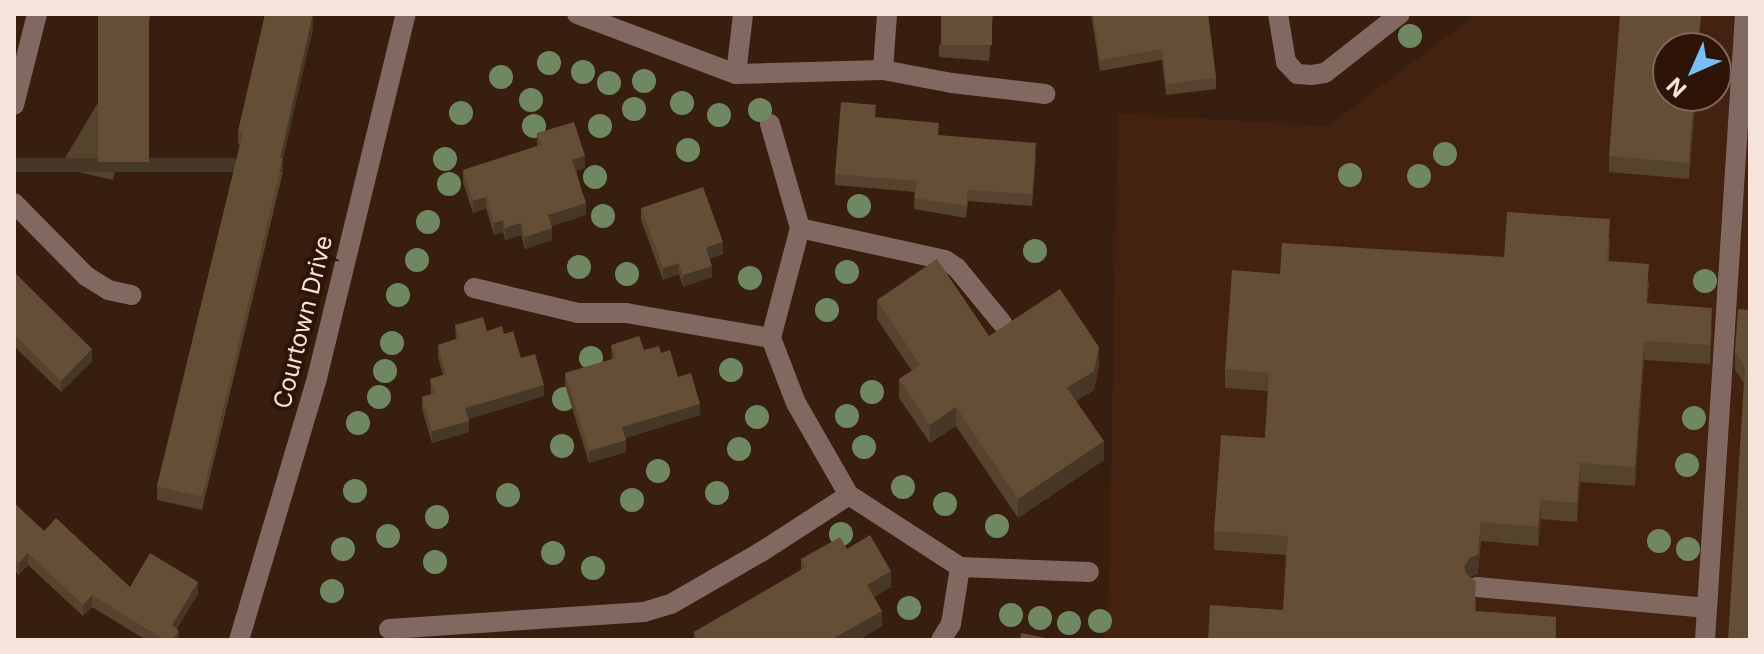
<!DOCTYPE html>
<html>
<head>
<meta charset="utf-8">
<style>
	body { margin:0 }
	#map { position:relative; width:1764px; height:654px; overflow:hidden; background:#381e0f; font-family:Inter,sans-serif }
	div>[style] { position:absolute }
	[style*='--x'] { left:calc(var(--x)*1px); top:calc(var(--y)*1px); width:calc(var(--w)*1px); rotate:calc(var(--a)*1deg) }
	.built>* { inset:0; background:#432210 }
	.minor>* { height:20px; margin:-10px; padding:0 10px; transform-origin:10px; border-radius:10px; background:#816961 }
	.trees>* { width:24px; height:24px; margin:-12px; border-radius:50%; background:#6f8862 }
	.wall>* { inset:0; background:#56432e }
	.shaded-wall>* { inset:0; background:#463726; transform-origin:0 0 }
	.building>* { inset:0; background:#644e36; transform-origin:0 0 }
	span { translate:-50% -50%; white-space:nowrap; text-align:center; line-height:1.15; -webkit-text-stroke:8px #2e1406; paint-order:stroke }
	.street-label { font-size:24px; color:#f6e3da }
	.frame { position:absolute; inset:0; border:16px solid #f6e3da; pointer-events:none }
	.north { position:absolute; left:1652px; top:32px; width:80px; height:80px; box-sizing:border-box; background:#2e1406; border:2px solid #7e675b; border-radius:50%; rotate:225deg; font-size:22px; font-weight:700; line-height:32px; text-align:center; color:#f6e3da }
	.north::after { content:''; display:block; margin:auto; width:28px; height:36px; background:#78bff7; clip-path:polygon(50% 0,100% 100%,50% 72%,0 100%) }
</style>
</head>
<body>
<div id="map">
	<div class="built">
		<div style="clip-path:polygon(evenodd,1477px 14px,1750px 14px,1750px 640px,1103px 640px,1108px 626px,1118px 114px,1328px 126px,1477px 14px,1668px 48px,1716px 48px,1716px 96px,1668px 96px,1668px 48px)"></div>
	</div>
	<div class="minor">
		<div style="--x:577;--y:14;--w:170;--a:20.7"></div>
		<div style="--x:736;--y:74;--w:147;--a:-1.6"></div>
		<div style="--x:883;--y:70;--w:70;--a:10.7"></div>
		<div style="--x:952;--y:83;--w:94;--a:6.7"></div>
		<div style="--x:1278;--y:14;--w:49;--a:80.5"></div>
		<div style="--x:1286;--y:62;--w:16;--a:47"></div>
		<div style="--x:1297;--y:74;--w:15;--a:4"></div>
		<div style="--x:1312;--y:75;--w:13;--a:-9"></div>
		<div style="--x:1325;--y:73;--w:95;--a:-38.2"></div>
		<div style="--x:883;--y:70;--w:56;--a:-85.9"></div>
		<div style="--x:736;--y:74;--w:60;--a:-83.3"></div>
		<div style="--x:14;--y:105;--w:94;--a:-75.8"></div>
		<div style="--x:770;--y:124;--w:108;--a:73.9"></div>
		<div style="--x:14;--y:203;--w:103;--a:45.4"></div>
		<div style="--x:86;--y:276;--w:26;--a:32"></div>
		<div style="--x:108;--y:290;--w:24;--a:12"></div>
		<div style="--x:474;--y:288;--w:107;--a:13.5"></div>
		<div style="--x:578;--y:313;--w:48;--a:0"></div>
		<div style="--x:626;--y:313;--w:147;--a:9.8"></div>
		<div style="--x:1002;--y:323;--w:71;--a:-129.3"></div>
		<div style="--x:957;--y:268;--w:14;--a:-146"></div>
		<div style="--x:945;--y:260;--w:148;--a:-167.6"></div>
		<div style="--x:800;--y:228;--w:114;--a:104.8"></div>
		<div style="--x:771;--y:338;--w:70;--a:69"></div>
		<div style="--x:796;--y:403;--w:106;--a:60.1"></div>
		<div style="--x:849;--y:495;--w:132;--a:33"></div>
		<div style="--x:960;--y:567;--w:129;--a:2.2"></div>
		<div style="--x:1477;--y:587;--w:231;--a:5.2"></div>
		<div style="--x:389;--y:629;--w:256;--a:-3.8"></div>
		<div style="--x:644;--y:612;--w:28;--a:-17"></div>
		<div style="--x:671;--y:604;--w:104;--a:-30"></div>
		<div style="--x:761;--y:552;--w:105;--a:-32.9"></div>
		<div style="--x:239;--y:640;--w:273;--a:-73.4"></div>
		<div style="--x:317;--y:378;--w:375;--a:-76.3"></div>
		<div style="--x:941;--y:640;--w:19;--a:-58"></div>
		<div style="--x:951;--y:624;--w:58;--a:-81"></div>
		<div style="--x:1705;--y:640;--w:627;--a:-86.34"></div>
	</div>
	<div class="trees">
		<div style="left:1410px;top:36px"></div>
		<div style="left:549px;top:63px"></div>
		<div style="left:583px;top:72px"></div>
		<div style="left:501px;top:77px"></div>
		<div style="left:644px;top:81px"></div>
		<div style="left:609px;top:83px"></div>
		<div style="left:531px;top:100px"></div>
		<div style="left:682px;top:103px"></div>
		<div style="left:634px;top:109px"></div>
		<div style="left:760px;top:110px"></div>
		<div style="left:461px;top:113px"></div>
		<div style="left:719px;top:115px"></div>
		<div style="left:534px;top:126px"></div>
		<div style="left:600px;top:126px"></div>
		<div style="left:688px;top:150px"></div>
		<div style="left:1445px;top:154px"></div>
		<div style="left:445px;top:159px"></div>
		<div style="left:1350px;top:175px"></div>
		<div style="left:1419px;top:176px"></div>
		<div style="left:595px;top:177px"></div>
		<div style="left:449px;top:184px"></div>
		<div style="left:859px;top:206px"></div>
		<div style="left:603px;top:216px"></div>
		<div style="left:428px;top:222px"></div>
		<div style="left:1035px;top:251px"></div>
		<div style="left:417px;top:260px"></div>
		<div style="left:579px;top:267px"></div>
		<div style="left:847px;top:272px"></div>
		<div style="left:627px;top:274px"></div>
		<div style="left:750px;top:278px"></div>
		<div style="left:1705px;top:281px"></div>
		<div style="left:398px;top:295px"></div>
		<div style="left:827px;top:310px"></div>
		<div style="left:392px;top:343px"></div>
		<div style="left:591px;top:358px"></div>
		<div style="left:731px;top:370px"></div>
		<div style="left:385px;top:371px"></div>
		<div style="left:872px;top:392px"></div>
		<div style="left:379px;top:397px"></div>
		<div style="left:564px;top:399px"></div>
		<div style="left:847px;top:416px"></div>
		<div style="left:757px;top:417px"></div>
		<div style="left:1694px;top:418px"></div>
		<div style="left:358px;top:423px"></div>
		<div style="left:562px;top:446px"></div>
		<div style="left:864px;top:447px"></div>
		<div style="left:739px;top:449px"></div>
		<div style="left:1687px;top:465px"></div>
		<div style="left:658px;top:471px"></div>
		<div style="left:903px;top:487px"></div>
		<div style="left:355px;top:491px"></div>
		<div style="left:717px;top:493px"></div>
		<div style="left:508px;top:495px"></div>
		<div style="left:632px;top:500px"></div>
		<div style="left:945px;top:504px"></div>
		<div style="left:437px;top:517px"></div>
		<div style="left:997px;top:526px"></div>
		<div style="left:841px;top:534px"></div>
		<div style="left:388px;top:536px"></div>
		<div style="left:1659px;top:541px"></div>
		<div style="left:343px;top:549px"></div>
		<div style="left:1688px;top:549px"></div>
		<div style="left:553px;top:553px"></div>
		<div style="left:435px;top:562px"></div>
		<div style="left:593px;top:568px"></div>
		<div style="left:332px;top:591px"></div>
		<div style="left:909px;top:608px"></div>
		<div style="left:1011px;top:615px"></div>
		<div style="left:1040px;top:618px"></div>
		<div style="left:1100px;top:621px"></div>
		<div style="left:1069px;top:623px"></div>
	</div>
	<div class="wall">
		<div style="clip-path:polygon(151px 14px,113px 180px,65px 169px,65px 158px)"></div>
		<div style="clip-path:polygon(993px 14px,989px 61px,939px 57px,939px 45px)"></div>
		<div style="clip-path:polygon(1091px 14px,1208px 14px,1216px 78px,1216px 89px,1166px 95px,1162px 60px,1100px 71px)"></div>
		<div style="clip-path:polygon(1701px 14px,1701px 21px,1668px 96px,1696px 96px,1689px 179px,1609px 172px,1609px 156px)"></div>
		<div style="clip-path:polygon(313px 28px,283px 158px,283px 172px,202px 510px,157px 500px,157px 486px,240px 145px,238px 144px,238px 131px)"></div>
		<div style="clip-path:polygon(537px 133px,585px 168px,576px 170px,586px 215px,552px 226px,552px 240px,525px 249px,521px 235px,505px 240px,503px 232px,494px 235px,486px 208px,473px 213px,463px 182px,463px 170px,537px 146px)"></div>
		<div style="clip-path:polygon(939px 135px,1036px 155px,1032px 206px,968px 201px,966px 218px,914px 209px,915px 192px,835px 185px,835px 174px)"></div>
		<div style="clip-path:polygon(641px 208px,723px 254px,709px 259px,712px 277px,683px 287px,679px 274px,663px 280px,641px 220px)"></div>
		<div style="clip-path:polygon(1610px 238px,1609px 261px,1649px 283px,1647px 304px,1712px 326px,1710px 364px,1644px 360px,1635px 486px,1580px 482px,1577px 522px,1541px 519px,1538px 546px,1481px 541px,1478px 574px,1471px 576px,1470px 577px,1476px 600px,1476px 611px,1556px 617px,1556px 640px,1208px 640px,1283px 610px,1286px 555px,1214px 550px,1214px 531px,1265px 438px,1268px 391px,1225px 388px,1225px 369px,1280px 274px,1504px 257px)"></div>
		<div style="clip-path:polygon(14px 272px,92px 361px,61px 392px,14px 346px)"></div>
		<div style="clip-path:polygon(877px 300px,989px 336px,1099px 366px,1094px 390px,1076px 401px,1104px 460px,1018px 518px,956px 426px,930px 443px,899px 398px,899px 379px,912px 371px,877px 319px)"></div>
		<div style="clip-path:polygon(1749px 310px,1744px 383px,1735px 370px,1735px 351px)"></div>
		<div style="clip-path:polygon(455px 325px,504px 334px,521px 358px,544px 396px,469px 419px,469px 432px,432px 443px,422px 409px,422px 397px,431px 394px,430px 379px,443px 375px,438px 357px,438px 345px,456px 339px)"></div>
		<div style="clip-path:polygon(611px 345px,661px 353px,678px 377px,700px 415px,626px 438px,626px 452px,589px 463px,565px 385px,565px 373px,612px 359px)"></div>
		<div style="clip-path:polygon(14px 503px,44px 531px,130px 587px,198px 594px,176px 629px,179px 640px,146px 640px,92px 607px,83px 616px,28px 565px,19px 575px,14px 570px)"></div>
		<div style="clip-path:polygon(847px 549px,891px 587px,874px 597px,882px 626px,858px 640px,694px 640px,694px 632px,801px 570px,801px 559px)"></div>
	</div>
	<div class="shaded-wall">
		<div style="clip-path:polygon(149px 14px,151px 14px,113px 180px,113px 169px)"></div>
		<div style="clip-path:polygon(313px 14px,313px 28px,280px 171px,280px 158px)"></div>
		<div style="clip-path:polygon(1694px 96px,1696px 96px,1689px 179px,1689px 163px)"></div>
		<div style="clip-path:polygon(585px 156px,585px 168px,572px 172px,572px 160px)"></div>
		<div style="left:283px;top:158px;width:14px;height:349px;rotate:90deg"></div>
		<div style="clip-path:polygon(486px 197px,486px 208px,473px 213px,473px 201px)"></div>
		<div style="clip-path:polygon(586px 203px,586px 215px,548px 227px,548px 215px)"></div>
		<div style="clip-path:polygon(503px 220px,503px 232px,494px 235px,494px 223px)"></div>
		<div style="clip-path:polygon(521px 223px,521px 235px,505px 240px,505px 228px)"></div>
		<div style="clip-path:polygon(552px 228px,552px 240px,525px 249px,525px 237px)"></div>
		<div style="clip-path:polygon(723px 242px,723px 254px,706px 260px,706px 248px)"></div>
		<div style="clip-path:polygon(679px 263px,679px 274px,663px 280px,663px 268px)"></div>
		<div style="clip-path:polygon(712px 266px,712px 277px,683px 287px,683px 275px)"></div>
		<div style="clip-path:polygon(1712px 308px,1712px 326px,1710px 364px,1710px 345px)"></div>
		<div style="clip-path:polygon(1644px 341px,1644px 360px,1635px 486px,1635px 467px)"></div>
		<div style="clip-path:polygon(1099px 347px,1099px 366px,1094px 390px,1067px 407px,1067px 388px)"></div>
		<div style="clip-path:polygon(92px 349px,92px 361px,61px 392px,61px 381px)"></div>
		<div style="clip-path:polygon(544px 385px,544px 396px,465px 420px,465px 408px)"></div>
		<div style="clip-path:polygon(700px 404px,700px 415px,622px 439px,622px 427px)"></div>
		<div style="clip-path:polygon(956px 407px,956px 426px,930px 443px,930px 425px)"></div>
		<div style="clip-path:polygon(469px 421px,469px 432px,432px 443px,432px 431px)"></div>
		<div style="clip-path:polygon(626px 440px,626px 452px,589px 463px,589px 451px)"></div>
		<div style="clip-path:polygon(1104px 441px,1104px 460px,1018px 518px,1018px 499px)"></div>
		<div style="clip-path:polygon(1580px 463px,1580px 482px,1577px 522px,1577px 503px)"></div>
		<div style="clip-path:polygon(1541px 500px,1541px 519px,1538px 546px,1538px 527px)"></div>
		<div style="clip-path:polygon(1481px 522px,1478px 574px,1471px 576px,1464px 585px,1464px 566px)"></div>
		<div style="clip-path:polygon(28px 553px,28px 565px,19px 575px,19px 563px)"></div>
		<div style="clip-path:polygon(891px 571px,891px 587px,867px 601px,867px 585px)"></div>
		<div style="clip-path:polygon(198px 582px,198px 594px,172px 637px,172px 625px)"></div>
		<div style="clip-path:polygon(92px 595px,92px 607px,83px 616px,83px 605px)"></div>
		<div style="clip-path:polygon(882px 611px,882px 626px,858px 640px,830px 640px)"></div>
		<div style="clip-path:polygon(179px 631px,179px 640px,172px 640px)"></div>
	</div>
	<div class="building">
		<div style="left:98px;top:14px;width:51px;height:148px"></div>
		<div style="clip-path:polygon(265px 14px,313px 14px,280px 158px,283px 158px,202px 497px,157px 486px,243px 132px,238px 131px)"></div>
		<div style="left:941px;top:14px;width:51px;height:31px"></div>
		<div style="clip-path:polygon(1093px 14px,1208px 14px,1216px 78px,1166px 84px,1162px 49px,1100px 60px)"></div>
		<div style="clip-path:polygon(1620px 14px,1701px 14px,1698px 48px,1668px 48px,1668px 96px,1694px 96px,1689px 163px,1609px 156px)"></div>
		<div style="clip-path:polygon(841px 102px,876px 105px,875px 117px,939px 123px,938px 135px,1036px 143px,1032px 194px,968px 190px,966px 206px,914px 198px,917px 181px,835px 174px)"></div>
		<div style="clip-path:polygon(574px 122px,585px 156px,572px 160px,586px 203px,548px 215px,552px 228px,525px 237px,521px 223px,505px 228px,503px 220px,494px 223px,486px 197px,473px 201px,463px 170px,541px 145px,537px 133px)"></div>
		<div style="clip-path:polygon(703px 187px,723px 242px,706px 248px,712px 266px,683px 275px,679px 263px,663px 268px,641px 208px)"></div>
		<div style="clip-path:polygon(1507px 212px,1610px 219px,1607px 261px,1649px 264px,1646px 303px,1712px 308px,1710px 345px,1644px 341px,1635px 467px,1580px 463px,1577px 503px,1541px 500px,1538px 527px,1481px 522px,1478px 555px,1471px 557px,1464px 566px,1466px 574px,1476px 581px,1474px 611px,1556px 617px,1555px 640px,1208px 640px,1210px 605px,1283px 610px,1288px 536px,1214px 531px,1221px 435px,1265px 438px,1269px 373px,1225px 369px,1232px 270px,1280px 274px,1282px 243px,1504px 257px)"></div>
		<div style="clip-path:polygon(937px 259px,989px 336px,1060px 289px,1099px 347px,1094px 371px,1067px 388px,1104px 441px,1018px 499px,956px 407px,930px 425px,899px 379px,920px 365px,877px 300px)"></div>
		<div style="clip-path:polygon(14px 272px,92px 349px,61px 381px,14px 334px)"></div>
		<div style="clip-path:polygon(1750px 290px,1750px 640px,1728px 640px,1745px 366px,1735px 351px,1738px 309px,1749px 310px)"></div>
		<div style="clip-path:polygon(483px 317px,487px 331px,502px 326px,504px 334px,513px 331px,521px 358px,535px 354px,544px 385px,465px 408px,469px 421px,432px 431px,422px 397px,435px 393px,430px 379px,446px 374px,438px 345px,459px 338px,455px 325px)"></div>
		<div style="clip-path:polygon(639px 336px,644px 350px,659px 346px,661px 353px,670px 350px,678px 377px,691px 373px,700px 404px,622px 427px,626px 440px,589px 451px,565px 373px,616px 358px,611px 345px)"></div>
		<div style="clip-path:polygon(14px 503px,44px 531px,56px 518px,130px 587px,150px 553px,198px 582px,172px 625px,179px 631px,172px 640px,165px 640px,92px 595px,83px 605px,28px 553px,19px 563px,14px 559px)"></div>
		<div style="clip-path:polygon(870px 535px,891px 571px,867px 585px,882px 611px,830px 640px,699px 640px,694px 632px,806px 567px,801px 559px,840px 537px,847px 549px)"></div>
		<div style="clip-path:polygon(1021px 633px,1057px 640px,1020px 640px)"></div>
	</div>
	<div class="street-label">
		<span style="left:303px;top:322px;rotate:-76deg">Courtown Drive</span>
	</div>
	<div class="frame"></div>
	<div class="north">N</div>
</div>
</body>
</html>
